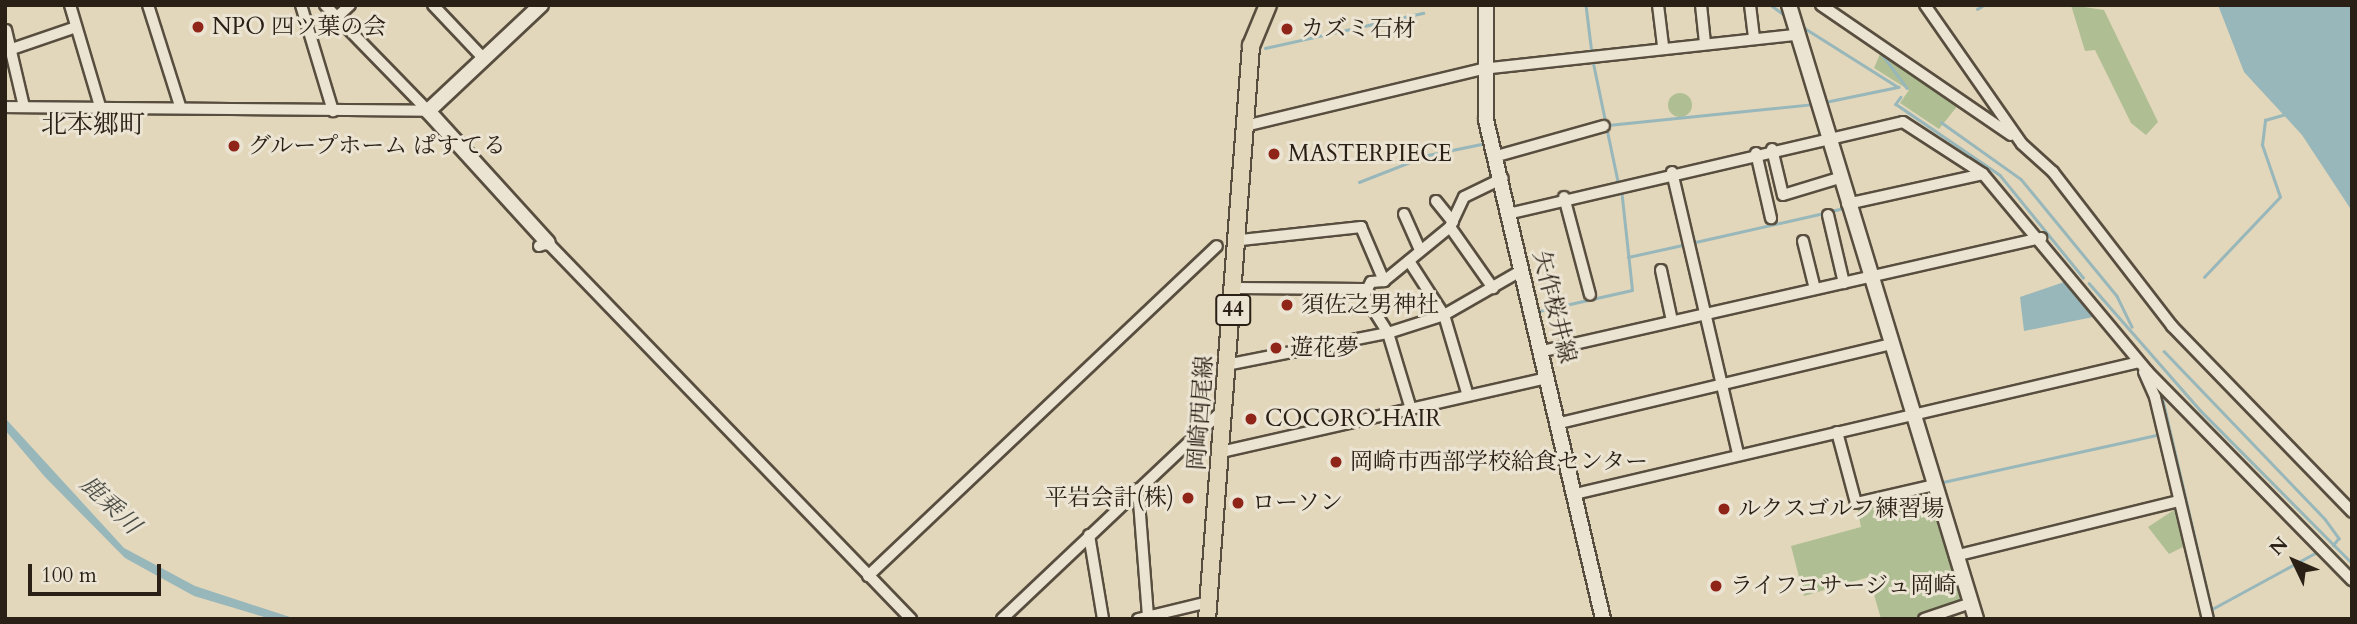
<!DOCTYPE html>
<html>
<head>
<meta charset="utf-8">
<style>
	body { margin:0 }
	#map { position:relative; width:2357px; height:624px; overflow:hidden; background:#e2d6bb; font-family:Cardo,"Noto Serif JP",serif }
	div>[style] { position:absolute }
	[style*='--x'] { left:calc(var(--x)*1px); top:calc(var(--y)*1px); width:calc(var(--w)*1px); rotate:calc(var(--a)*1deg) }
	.green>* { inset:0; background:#afbf93 }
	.round { border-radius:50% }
	.water>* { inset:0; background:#98b7ba }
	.stream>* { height:2.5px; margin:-1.25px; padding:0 1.25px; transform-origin:1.25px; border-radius:1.25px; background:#98b7ba }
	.roads { filter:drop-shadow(2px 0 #584e3f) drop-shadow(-2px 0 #584e3f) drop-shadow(0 2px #584e3f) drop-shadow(0 -2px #584e3f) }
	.street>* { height:10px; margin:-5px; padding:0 5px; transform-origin:5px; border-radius:5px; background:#ece4d3 }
	.secondary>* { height:14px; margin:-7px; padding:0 7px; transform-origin:7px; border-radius:7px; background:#ece4d3 }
	.primary>* { height:16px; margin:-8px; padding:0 8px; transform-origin:8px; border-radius:8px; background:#e2d6bb }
	.dots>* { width:19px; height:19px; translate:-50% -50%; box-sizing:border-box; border:4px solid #ece4d3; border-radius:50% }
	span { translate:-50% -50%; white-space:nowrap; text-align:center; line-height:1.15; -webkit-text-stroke:6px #ece4d3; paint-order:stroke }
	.shield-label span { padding:2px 5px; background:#ece4d3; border:2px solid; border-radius:5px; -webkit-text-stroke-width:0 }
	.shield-label { font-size:21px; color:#2a2016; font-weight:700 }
	.poi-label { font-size:23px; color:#2a2016 }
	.left { translate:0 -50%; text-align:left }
	.right { translate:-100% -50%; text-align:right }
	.street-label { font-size:23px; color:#2a2016 }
	.water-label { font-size:24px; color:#4b4d47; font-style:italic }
	.quarter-label { font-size:26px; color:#2a2016 }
	.frame { position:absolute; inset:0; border:7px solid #2a2016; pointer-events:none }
	.north { position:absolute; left:2259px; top:526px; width:70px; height:70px; -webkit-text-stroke:5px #ece4d3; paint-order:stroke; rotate:314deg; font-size:19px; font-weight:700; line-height:28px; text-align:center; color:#2a2016 }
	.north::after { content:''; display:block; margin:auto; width:24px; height:32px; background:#2a2016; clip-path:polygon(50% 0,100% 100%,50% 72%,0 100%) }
	.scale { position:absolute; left:28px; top:564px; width:133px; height:32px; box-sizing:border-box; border:4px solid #2a2016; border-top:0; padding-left:9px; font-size:21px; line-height:24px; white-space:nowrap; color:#2a2016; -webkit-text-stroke:5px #ece4d3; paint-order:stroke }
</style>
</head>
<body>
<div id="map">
	<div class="green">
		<div style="clip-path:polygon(2071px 5px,2104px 10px,2158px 122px,2146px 135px,2131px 123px,2095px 50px,2085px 51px)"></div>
		<div style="clip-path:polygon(1883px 47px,1959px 104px,1939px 129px,1900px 103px,1909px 90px,1874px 68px)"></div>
		<div class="round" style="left:1668px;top:93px;width:24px;height:24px"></div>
		<div style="clip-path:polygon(1931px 490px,1964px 600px,1923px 619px,1881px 619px,1869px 577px,1804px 596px,1791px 546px,1861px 527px,1857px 507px)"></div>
		<div style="clip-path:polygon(2174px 510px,2185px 546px,2169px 554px,2148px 527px)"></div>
	</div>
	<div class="water">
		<div style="clip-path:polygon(2218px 5px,2352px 5px,2352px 211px,2302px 135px,2244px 72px)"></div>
		<div style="clip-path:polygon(2067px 281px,2098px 316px,2024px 331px,2020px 297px)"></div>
		<div style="clip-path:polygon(5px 418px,124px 548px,195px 586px,296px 619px,271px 619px,194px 596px,125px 558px,45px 477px,5px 430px)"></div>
	</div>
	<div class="stream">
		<div style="--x:1586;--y:5;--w:49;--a:83"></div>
		<div style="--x:1771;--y:5;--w:21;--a:37"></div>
		<div style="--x:1977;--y:9;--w:8;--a:-30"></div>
		<div style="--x:1803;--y:27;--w:112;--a:32.3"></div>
		<div style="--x:1265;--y:48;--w:162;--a:-12.5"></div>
		<div style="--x:1882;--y:54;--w:42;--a:53.7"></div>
		<div style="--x:1593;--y:61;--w:63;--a:78.2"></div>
		<div style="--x:1901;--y:97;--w:9;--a:126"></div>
		<div style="--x:1896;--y:104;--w:126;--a:34.3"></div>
		<div style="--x:2000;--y:175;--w:132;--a:50.9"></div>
		<div style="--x:1825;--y:102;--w:75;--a:-11.6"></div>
		<div style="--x:1941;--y:122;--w:98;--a:35.5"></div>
		<div style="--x:2021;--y:179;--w:151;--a:50.6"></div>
		<div style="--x:2117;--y:296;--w:34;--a:64"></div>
		<div style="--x:1608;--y:125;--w:206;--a:-5.8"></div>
		<div style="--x:1607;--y:129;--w:53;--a:78.1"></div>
		<div style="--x:1359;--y:182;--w:74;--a:-21.4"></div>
		<div style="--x:1428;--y:155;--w:59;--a:-11.7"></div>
		<div style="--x:1831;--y:211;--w:13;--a:-13"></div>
		<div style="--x:1691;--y:243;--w:136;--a:-12.7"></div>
		<div style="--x:1628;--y:257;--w:60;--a:-12.4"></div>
		<div style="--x:2204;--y:277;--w:110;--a:-46.5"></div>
		<div style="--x:2280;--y:197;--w:55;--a:-109.1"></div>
		<div style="--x:2262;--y:145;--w:25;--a:-83"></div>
		<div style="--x:2265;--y:120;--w:22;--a:-16"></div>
		<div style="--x:2089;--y:283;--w:169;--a:48.8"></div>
		<div style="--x:2200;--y:410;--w:216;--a:45.2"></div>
		<div style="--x:1539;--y:311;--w:95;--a:-12.7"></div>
		<div style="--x:1632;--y:290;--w:102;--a:-96.2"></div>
		<div style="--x:2164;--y:351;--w:233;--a:46.2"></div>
		<div style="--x:2325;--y:519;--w:24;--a:54"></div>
		<div style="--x:2339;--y:538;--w:9;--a:126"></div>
		<div style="--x:2162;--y:396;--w:229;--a:76.9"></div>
		<div style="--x:1943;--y:482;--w:218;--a:-12.4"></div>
		<div style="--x:2324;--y:558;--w:41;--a:47"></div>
		<div style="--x:2212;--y:609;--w:119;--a:-28.5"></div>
	</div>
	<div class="roads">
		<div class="street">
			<div style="--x:70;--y:5;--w:105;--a:73.5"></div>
			<div style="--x:148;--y:5;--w:106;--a:72.4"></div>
			<div style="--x:301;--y:5;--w:111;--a:73.2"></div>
			<div style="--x:325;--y:5;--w:148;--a:45.8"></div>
			<div style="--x:433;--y:5;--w:74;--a:46.6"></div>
			<div style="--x:1658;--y:5;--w:41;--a:83"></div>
			<div style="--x:1701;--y:5;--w:38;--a:84"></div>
			<div style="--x:1750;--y:5;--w:34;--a:83"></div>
			<div style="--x:1821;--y:5;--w:230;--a:34.4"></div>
			<div style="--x:1925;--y:5;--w:169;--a:55.1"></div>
			<div style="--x:2022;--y:144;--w:42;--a:42.1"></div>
			<div style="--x:2053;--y:172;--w:195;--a:52.3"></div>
			<div style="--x:2172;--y:326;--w:259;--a:45.9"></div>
			<div style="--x:336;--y:18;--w:19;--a:-43"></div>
			<div style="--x:6;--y:30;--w:79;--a:76.8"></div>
			<div style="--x:9;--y:50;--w:71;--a:-18.9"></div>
			<div style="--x:5;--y:107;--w:423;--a:0.5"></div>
			<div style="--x:1245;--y:126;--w:244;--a:-13.5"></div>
			<div style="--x:1482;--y:69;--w:316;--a:-6.2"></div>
			<div style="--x:1772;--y:149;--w:47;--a:76.6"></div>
			<div style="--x:1783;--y:195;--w:59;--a:-16.9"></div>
			<div style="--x:1756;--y:153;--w:67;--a:77"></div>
			<div style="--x:1497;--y:156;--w:111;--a:-15.7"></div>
			<div style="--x:1672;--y:172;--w:290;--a:76.8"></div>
			<div style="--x:1564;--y:197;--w:101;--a:75.1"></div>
			<div style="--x:1436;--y:201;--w:27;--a:51"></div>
			<div style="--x:1847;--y:204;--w:139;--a:-12.4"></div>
			<div style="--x:1512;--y:213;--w:401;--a:-13.1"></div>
			<div style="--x:1903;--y:122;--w:95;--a:33"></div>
			<div style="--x:1983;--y:174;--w:256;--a:50.2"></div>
			<div style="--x:2147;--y:371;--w:293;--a:45.6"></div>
			<div style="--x:1404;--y:214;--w:39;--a:66"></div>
			<div style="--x:1828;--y:215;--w:70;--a:76.8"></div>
			<div style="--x:1450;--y:227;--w:33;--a:-65"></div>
			<div style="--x:1464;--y:197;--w:43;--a:-26"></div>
			<div style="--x:1241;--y:240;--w:121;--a:-6.2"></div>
			<div style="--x:1361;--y:227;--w:59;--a:66.9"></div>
			<div style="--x:1384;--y:281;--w:13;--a:176"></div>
			<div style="--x:1371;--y:282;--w:15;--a:118"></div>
			<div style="--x:1364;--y:295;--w:45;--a:57.7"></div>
			<div style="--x:1388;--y:333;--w:79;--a:73.2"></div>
			<div style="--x:1803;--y:241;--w:49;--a:76"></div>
			<div style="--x:539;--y:246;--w:9;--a:-18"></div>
			<div style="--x:548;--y:243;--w:523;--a:46.01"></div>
			<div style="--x:1409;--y:261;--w:64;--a:57.1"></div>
			<div style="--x:1444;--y:315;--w:84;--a:73.5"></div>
			<div style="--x:1661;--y:270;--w:52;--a:77.8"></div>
			<div style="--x:1384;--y:281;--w:85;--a:-39.3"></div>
			<div style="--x:1450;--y:227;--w:75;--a:54.8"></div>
			<div style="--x:1236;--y:288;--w:128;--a:0.4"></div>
			<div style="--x:1543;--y:351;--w:511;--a:-12.78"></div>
			<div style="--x:1226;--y:365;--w:165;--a:-11.2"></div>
			<div style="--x:1388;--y:333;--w:59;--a:-17.8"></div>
			<div style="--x:1444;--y:315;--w:84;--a:-29.9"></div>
			<div style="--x:2144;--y:372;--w:27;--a:66"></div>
			<div style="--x:2155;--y:397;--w:228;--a:76.6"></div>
			<div style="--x:1560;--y:423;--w:340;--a:-13.4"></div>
			<div style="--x:1837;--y:432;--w:73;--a:75"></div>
			<div style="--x:1856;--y:503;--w:80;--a:-13"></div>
			<div style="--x:1221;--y:452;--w:335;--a:-12.8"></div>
			<div style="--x:1138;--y:489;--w:128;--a:85.5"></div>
			<div style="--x:1575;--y:494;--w:579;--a:-13.17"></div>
			<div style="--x:1089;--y:535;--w:85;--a:80.5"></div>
			<div style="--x:1955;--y:556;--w:231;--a:-13.8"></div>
			<div style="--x:868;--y:576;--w:480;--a:-43.4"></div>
			<div style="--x:1002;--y:619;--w:304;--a:-43.4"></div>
			<div style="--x:1138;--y:619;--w:73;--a:-13.5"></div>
			<div style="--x:1924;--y:619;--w:50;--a:-18.8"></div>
		</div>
		<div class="secondary">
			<div style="--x:541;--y:5;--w:155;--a:136.8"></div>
			<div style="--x:428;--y:111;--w:178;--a:47.7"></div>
			<div style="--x:1486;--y:5;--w:115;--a:90"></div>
			<div style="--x:1486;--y:120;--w:513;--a:76.8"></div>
			<div style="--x:1789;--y:5;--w:642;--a:73.06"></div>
		</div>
		<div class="primary">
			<div style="--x:1207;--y:619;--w:575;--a:-85.61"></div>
			<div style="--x:1251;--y:46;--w:44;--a:-67.5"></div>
		</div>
	</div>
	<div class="dots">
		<div style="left:198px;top:27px;background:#8f2418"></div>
		<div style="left:1287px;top:29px;background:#8f2418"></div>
		<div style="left:234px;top:146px;background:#8f2418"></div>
		<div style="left:1274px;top:154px;background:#8f2418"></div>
		<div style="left:1287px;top:305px;background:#8f2418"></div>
		<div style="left:1276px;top:348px;background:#8f2418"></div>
		<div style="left:1251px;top:419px;background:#8f2418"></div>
		<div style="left:1336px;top:462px;background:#8f2418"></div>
		<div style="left:1188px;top:498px;background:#8f2418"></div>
		<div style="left:1238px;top:503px;background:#8f2418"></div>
		<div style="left:1724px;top:509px;background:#8f2418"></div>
		<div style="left:1716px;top:586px;background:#8f2418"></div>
	</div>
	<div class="shield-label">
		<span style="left:1233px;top:310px">44</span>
	</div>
	<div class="poi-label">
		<span class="left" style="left:212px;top:27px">NPO 四ツ葉の会</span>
		<span class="left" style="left:1301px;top:29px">カズミ石材</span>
		<span class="left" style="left:248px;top:146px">グループホーム ぱすてる</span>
		<span class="left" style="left:1288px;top:154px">MASTERPIECE</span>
		<span class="left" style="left:1301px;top:305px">須佐之男神社</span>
		<span class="left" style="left:1290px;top:348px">遊花夢</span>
		<span class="left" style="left:1265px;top:419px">COCORO HAIR</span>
		<span class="left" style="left:1350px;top:462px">岡崎市西部学校給食センター</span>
		<span class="right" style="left:1174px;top:498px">平岩会計(株)</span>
		<span class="left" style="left:1252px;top:503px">ローソン</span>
		<span class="left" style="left:1738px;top:509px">ルクスゴルフ練習場</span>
		<span class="left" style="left:1730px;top:586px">ライフコサージュ岡崎</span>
	</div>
	<div class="street-label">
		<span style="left:1554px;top:307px;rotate:76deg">矢作桜井線</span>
		<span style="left:1201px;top:413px;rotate:-86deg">岡崎西尾線</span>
	</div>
	<div class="water-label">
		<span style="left:110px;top:505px;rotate:44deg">鹿乗川</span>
	</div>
	<div class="quarter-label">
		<span style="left:93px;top:125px">北本郷町</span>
	</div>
	<div class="frame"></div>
	<div class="north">N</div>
	<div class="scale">100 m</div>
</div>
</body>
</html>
